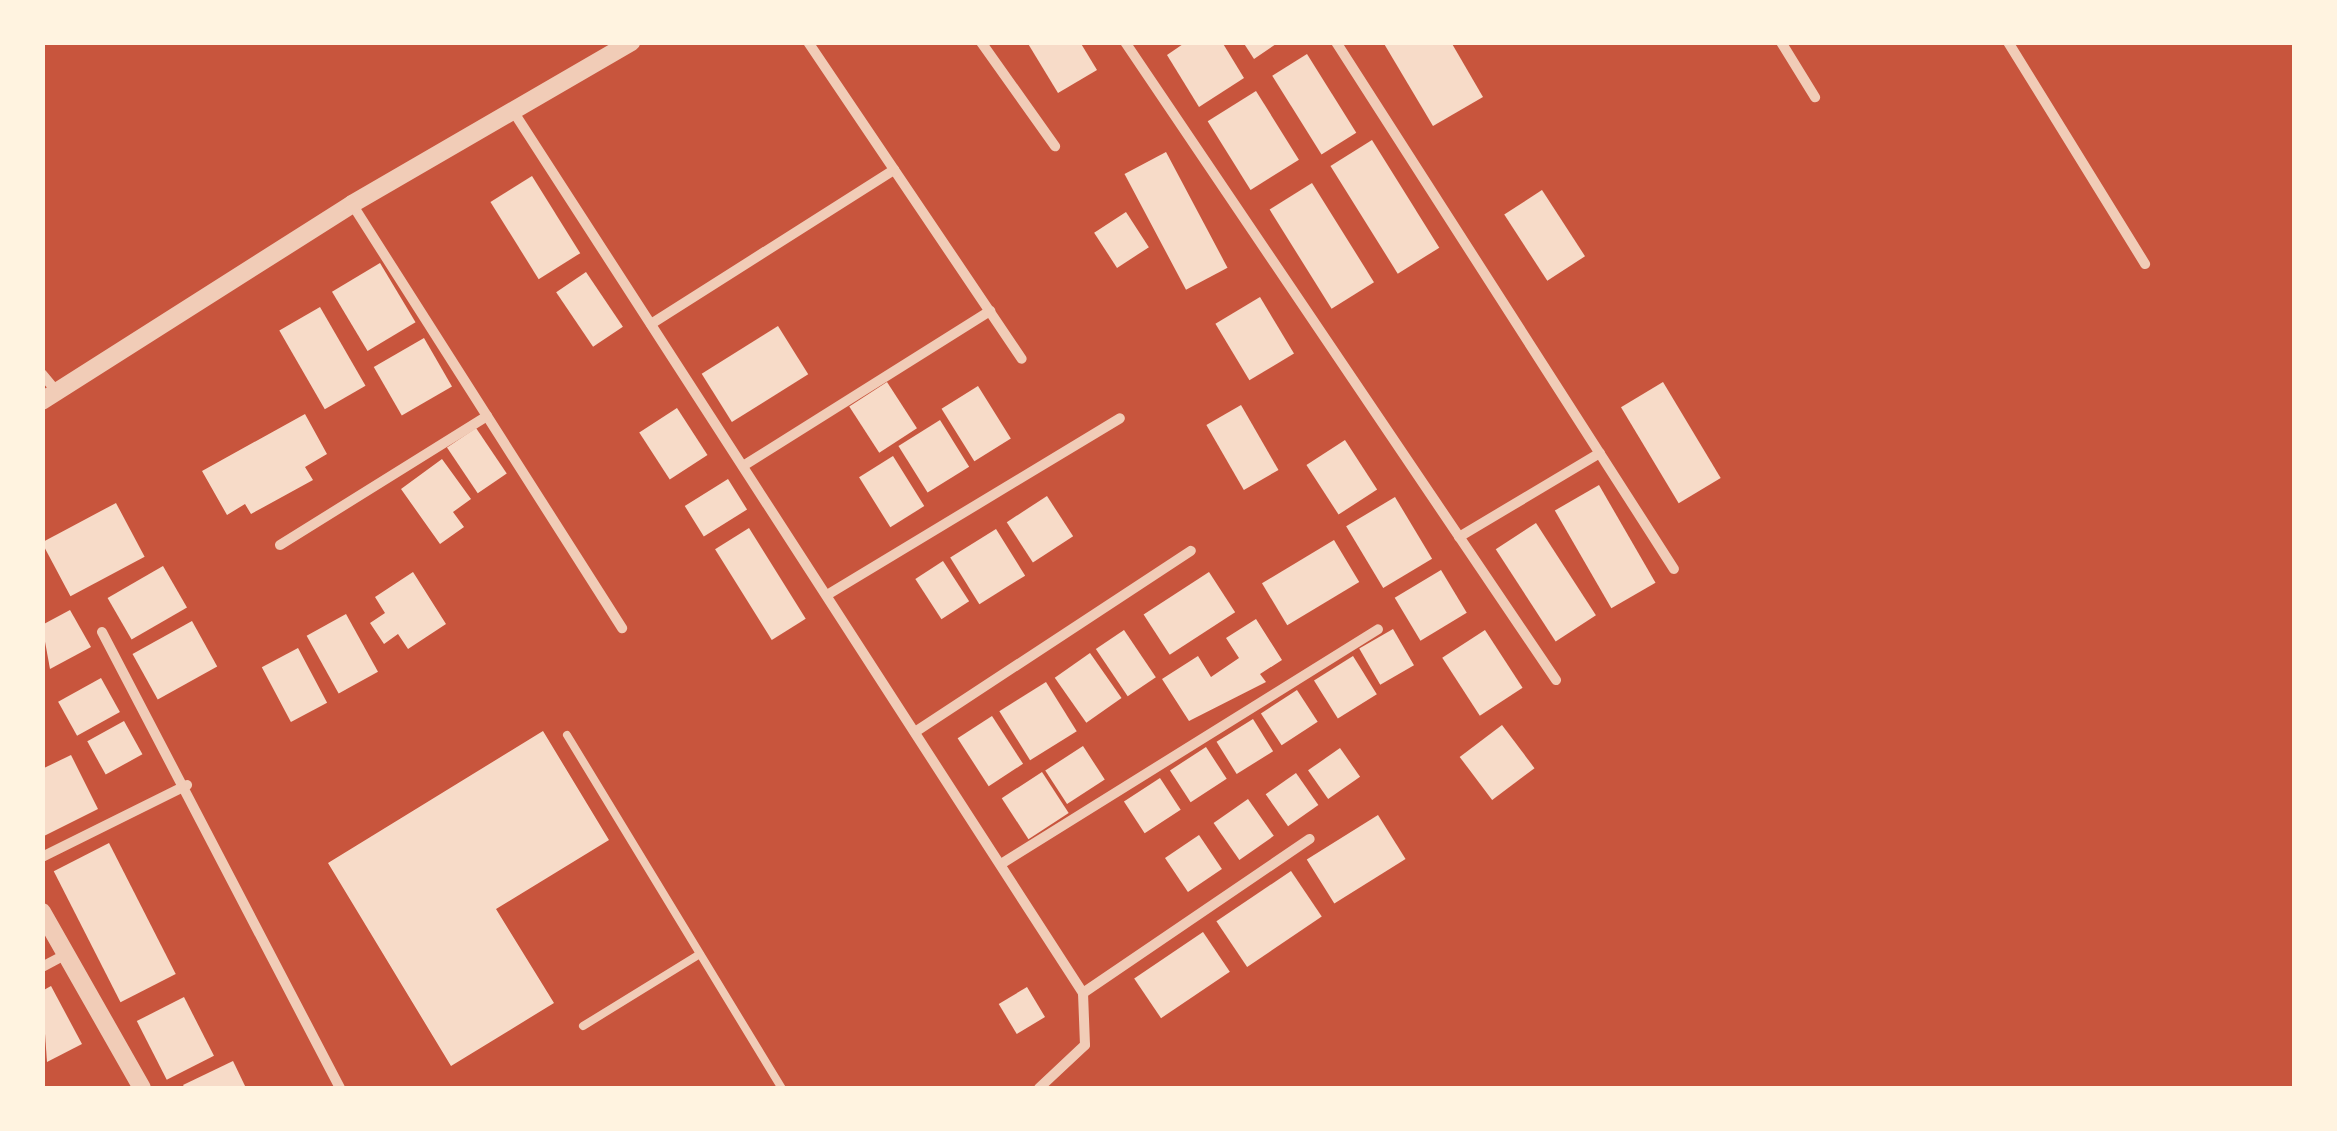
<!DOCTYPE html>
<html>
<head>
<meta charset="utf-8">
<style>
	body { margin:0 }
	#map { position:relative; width:2337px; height:1131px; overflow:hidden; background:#c8553d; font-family:"Zilla Slab",serif }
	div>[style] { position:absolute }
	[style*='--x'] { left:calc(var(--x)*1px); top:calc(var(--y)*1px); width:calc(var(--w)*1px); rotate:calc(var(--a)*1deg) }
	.building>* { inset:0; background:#f7dbc8; transform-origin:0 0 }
	.service>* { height:8px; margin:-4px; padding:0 4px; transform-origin:4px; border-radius:4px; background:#f1ccb7 }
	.minor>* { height:10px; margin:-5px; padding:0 5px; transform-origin:5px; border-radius:5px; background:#f1ccb7 }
	.tertiary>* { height:18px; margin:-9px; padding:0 9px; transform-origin:9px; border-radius:9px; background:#f1ccb7 }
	span { translate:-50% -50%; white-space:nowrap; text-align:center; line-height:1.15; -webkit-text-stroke:10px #fff3e0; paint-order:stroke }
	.frame { position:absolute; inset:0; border:45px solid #fff3e0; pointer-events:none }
</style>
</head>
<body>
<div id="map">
	<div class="building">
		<div style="clip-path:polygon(1027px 42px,1080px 42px,1097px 70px,1058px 93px)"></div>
		<div style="clip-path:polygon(1186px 42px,1222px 42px,1244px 78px,1199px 107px,1167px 55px)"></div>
		<div style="clip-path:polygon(1243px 42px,1279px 42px,1254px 59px)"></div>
		<div style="clip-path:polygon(1383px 42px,1451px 42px,1483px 97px,1433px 126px)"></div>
		<div style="left:1307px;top:54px;width:93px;height:41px;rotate:58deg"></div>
		<div style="left:1256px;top:91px;width:81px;height:57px;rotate:58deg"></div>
		<div style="left:1372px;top:140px;width:127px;height:49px;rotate:58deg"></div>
		<div style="left:1166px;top:152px;width:131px;height:47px;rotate:62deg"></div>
		<div style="left:532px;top:176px;width:91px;height:49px;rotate:58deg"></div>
		<div style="left:1312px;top:183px;width:117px;height:50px;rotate:58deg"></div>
		<div style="left:1542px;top:190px;width:79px;height:45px;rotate:57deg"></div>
		<div style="left:1126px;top:212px;width:42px;height:38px;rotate:57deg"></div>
		<div style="left:380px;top:263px;width:69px;height:56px;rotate:59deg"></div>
		<div style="left:586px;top:272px;width:66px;height:36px;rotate:56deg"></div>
		<div style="left:1260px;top:297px;width:66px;height:52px;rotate:59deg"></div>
		<div style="left:320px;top:307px;width:91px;height:47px;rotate:60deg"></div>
		<div style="left:778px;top:326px;width:57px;height:90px;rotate:58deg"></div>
		<div style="left:424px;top:338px;width:56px;height:58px;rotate:60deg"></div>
		<div style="left:887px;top:382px;width:55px;height:45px;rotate:57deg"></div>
		<div style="left:1663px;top:382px;width:112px;height:49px;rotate:59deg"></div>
		<div style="left:978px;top:386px;width:62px;height:43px;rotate:58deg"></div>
		<div style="left:1241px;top:405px;width:75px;height:40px;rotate:60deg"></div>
		<div style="left:677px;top:408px;width:56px;height:45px;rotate:57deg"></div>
		<div style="clip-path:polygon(305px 414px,327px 454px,305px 467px,313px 480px,251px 514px,245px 504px,227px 515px,202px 471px)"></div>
		<div style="left:940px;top:420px;width:55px;height:49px;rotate:58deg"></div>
		<div style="left:476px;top:428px;width:55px;height:35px;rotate:56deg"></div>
		<div style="left:1345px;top:440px;width:59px;height:46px;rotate:57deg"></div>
		<div style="left:893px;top:456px;width:59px;height:40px;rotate:58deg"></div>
		<div style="clip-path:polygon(442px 459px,471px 499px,453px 512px,464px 527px,440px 544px,401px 489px)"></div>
		<div style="left:728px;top:479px;width:36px;height:51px;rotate:58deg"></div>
		<div style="left:1599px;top:485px;width:113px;height:51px;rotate:60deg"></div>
		<div style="left:1047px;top:496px;width:48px;height:48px;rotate:57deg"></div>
		<div style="left:1395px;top:497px;width:72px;height:57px;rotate:59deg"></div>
		<div style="left:116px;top:503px;width:61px;height:84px;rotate:62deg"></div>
		<div style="left:1536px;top:523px;width:110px;height:48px;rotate:57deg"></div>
		<div style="left:749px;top:528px;width:107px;height:40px;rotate:58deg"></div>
		<div style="left:996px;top:529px;width:55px;height:54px;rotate:58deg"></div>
		<div style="left:1334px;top:540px;width:49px;height:84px;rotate:59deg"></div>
		<div style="left:943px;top:561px;width:48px;height:33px;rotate:57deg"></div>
		<div style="left:163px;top:566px;width:48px;height:64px;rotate:60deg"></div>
		<div style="left:1441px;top:570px;width:50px;height:54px;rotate:59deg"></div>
		<div style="clip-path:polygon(413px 572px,446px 624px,408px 649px,398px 634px,384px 644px,370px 623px,385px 613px,375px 597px)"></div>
		<div style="left:1209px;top:572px;width:48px;height:78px;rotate:57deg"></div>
		<div style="clip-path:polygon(70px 610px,91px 647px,50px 669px,42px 625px)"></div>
		<div style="left:346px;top:614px;width:66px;height:45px;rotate:61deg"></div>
		<div style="clip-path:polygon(1256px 619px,1282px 660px,1260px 674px,1266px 682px,1189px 721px,1162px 679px,1198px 656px,1211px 677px,1239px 658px,1226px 638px)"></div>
		<div style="left:192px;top:621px;width:52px;height:68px;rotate:61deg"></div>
		<div style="left:1393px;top:629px;width:42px;height:39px;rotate:60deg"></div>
		<div style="left:1124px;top:630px;width:57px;height:34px;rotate:56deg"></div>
		<div style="left:1485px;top:630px;width:69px;height:51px;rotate:57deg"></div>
		<div style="left:298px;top:648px;width:62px;height:41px;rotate:62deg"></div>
		<div style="left:1090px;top:653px;width:55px;height:43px;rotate:55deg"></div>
		<div style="left:1353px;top:656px;width:45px;height:46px;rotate:58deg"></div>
		<div style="left:101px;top:678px;width:39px;height:49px;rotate:61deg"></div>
		<div style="left:1046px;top:682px;width:58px;height:55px;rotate:58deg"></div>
		<div style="left:1297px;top:690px;width:38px;height:43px;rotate:57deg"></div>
		<div style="left:992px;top:716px;width:57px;height:41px;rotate:57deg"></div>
		<div style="left:1253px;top:719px;width:38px;height:43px;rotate:58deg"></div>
		<div style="left:124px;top:721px;width:38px;height:42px;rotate:61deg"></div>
		<div style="left:1502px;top:725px;width:54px;height:53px;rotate:53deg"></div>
		<div style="clip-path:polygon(543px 731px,609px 840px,496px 909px,554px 1003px,451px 1066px,328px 863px)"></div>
		<div style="left:1083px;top:746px;width:40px;height:45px;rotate:57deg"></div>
		<div style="left:1206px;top:747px;width:38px;height:43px;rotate:57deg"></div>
		<div style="left:1340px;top:748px;width:35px;height:39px;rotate:55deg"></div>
		<div style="clip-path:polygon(71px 755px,98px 809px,42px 837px,42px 769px)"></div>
		<div style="left:1042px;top:772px;width:49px;height:48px;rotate:57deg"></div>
		<div style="left:1296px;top:773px;width:39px;height:37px;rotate:55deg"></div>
		<div style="left:1160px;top:778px;width:38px;height:43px;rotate:57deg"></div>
		<div style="left:1248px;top:799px;width:45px;height:42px;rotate:55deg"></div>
		<div style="left:1378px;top:815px;width:52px;height:84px;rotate:58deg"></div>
		<div style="left:1199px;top:835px;width:41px;height:41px;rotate:56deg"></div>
		<div style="left:109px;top:843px;width:147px;height:62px;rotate:63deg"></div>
		<div style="left:1291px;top:871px;width:55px;height:90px;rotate:56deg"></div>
		<div style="left:1203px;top:932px;width:48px;height:83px;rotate:56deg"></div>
		<div style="clip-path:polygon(51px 986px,82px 1044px,47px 1062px,42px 991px)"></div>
		<div style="left:1027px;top:987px;width:35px;height:33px;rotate:59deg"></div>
		<div style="left:184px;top:997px;width:66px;height:53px;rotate:63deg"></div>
		<div style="clip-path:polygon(233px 1061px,246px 1088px,185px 1088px,183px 1085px)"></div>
	</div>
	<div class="service">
		<div style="--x:567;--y:735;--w:413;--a:58.7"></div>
		<div style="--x:583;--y:1026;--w:137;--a:-31.6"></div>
	</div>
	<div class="minor">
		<div style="--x:808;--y:42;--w:382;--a:56"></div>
		<div style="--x:981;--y:42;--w:128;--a:54.6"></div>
		<div style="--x:1125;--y:42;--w:770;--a:55.96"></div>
		<div style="--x:1336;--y:42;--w:626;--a:57.33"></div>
		<div style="--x:1781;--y:42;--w:65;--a:58.3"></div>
		<div style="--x:2008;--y:42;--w:261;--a:58.3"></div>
		<div style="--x:513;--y:111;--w:1050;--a:57.13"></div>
		<div style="--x:1083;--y:993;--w:52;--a:87.8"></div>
		<div style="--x:1085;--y:1045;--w:63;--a:136.9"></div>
		<div style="--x:352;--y:204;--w:503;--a:57.51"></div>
		<div style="--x:651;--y:324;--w:288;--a:-32.4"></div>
		<div style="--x:42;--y:374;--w:23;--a:50"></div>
		<div style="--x:743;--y:466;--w:292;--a:-32.1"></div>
		<div style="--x:1459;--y:537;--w:164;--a:-30.8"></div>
		<div style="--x:280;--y:545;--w:244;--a:-31.9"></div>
		<div style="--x:827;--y:595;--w:342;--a:-31.1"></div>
		<div style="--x:102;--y:632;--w:514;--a:62.44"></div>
		<div style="--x:915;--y:732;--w:330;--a:-33.3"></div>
		<div style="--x:42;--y:857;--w:162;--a:-26.4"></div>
		<div style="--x:1001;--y:864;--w:444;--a:-31.9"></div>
		<div style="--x:42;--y:967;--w:27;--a:-28"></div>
		<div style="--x:1083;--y:993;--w:274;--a:-34.2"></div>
	</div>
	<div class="tertiary">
		<div style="--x:42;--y:401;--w:367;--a:-32.4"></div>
		<div style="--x:352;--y:204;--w:323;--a:-30.1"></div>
		<div style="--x:42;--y:912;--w:202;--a:60.4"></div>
	</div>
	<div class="frame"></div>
</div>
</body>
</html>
